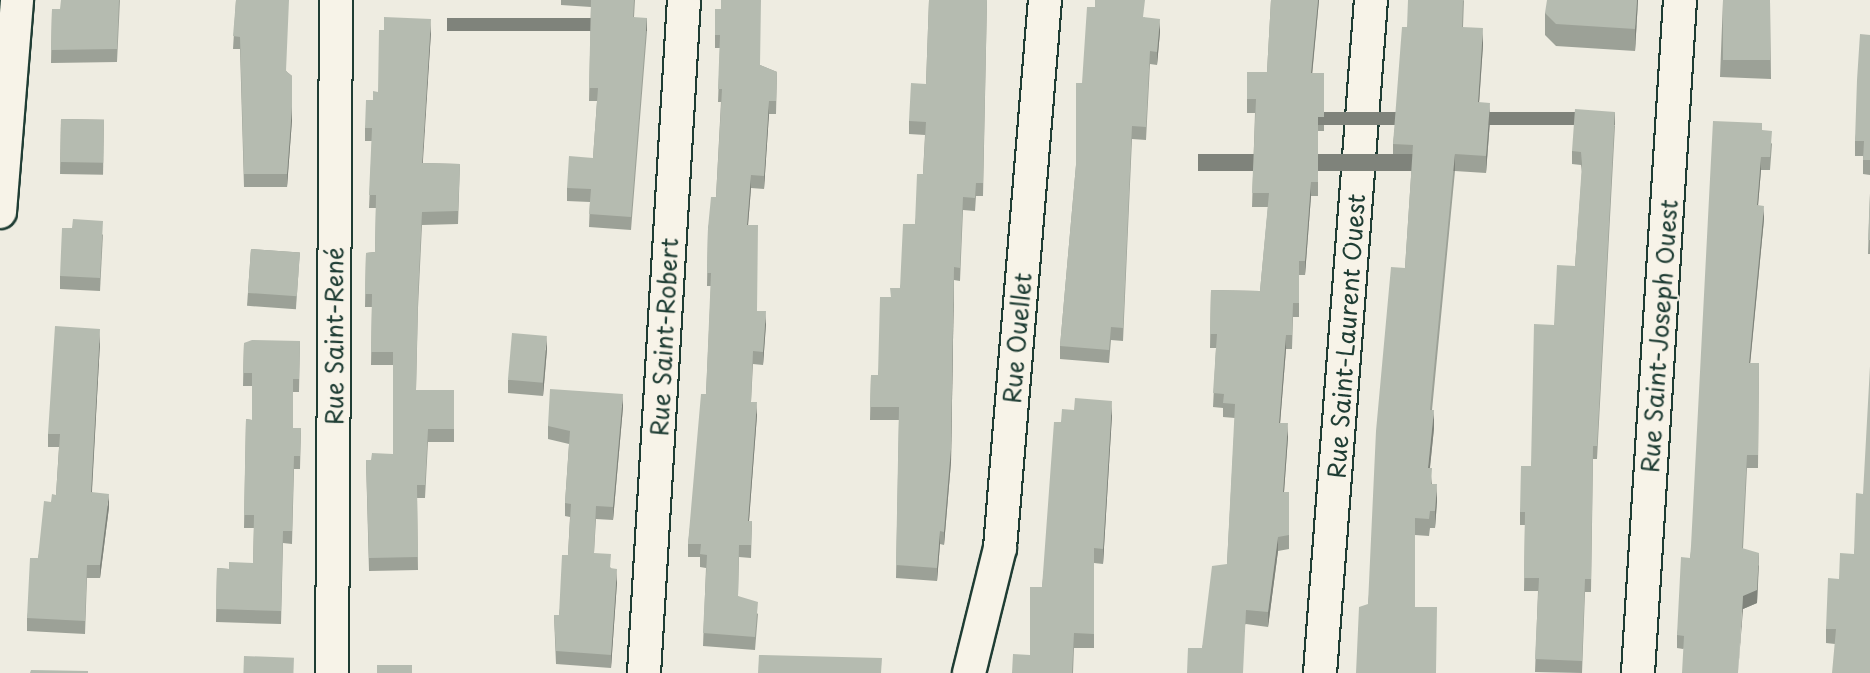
<!DOCTYPE html>
<html>
<head>
<meta charset="utf-8">
<style>
	body { margin:0 }
	#map { position:relative; width:1870px; height:673px; overflow:hidden; background:#eeece1; font-family:"Playpen Sans",sans-serif }
	div>[style] { position:absolute }
	[style*='--x'] { left:calc(var(--x)*1px); top:calc(var(--y)*1px); width:calc(var(--w)*1px); rotate:calc(var(--a)*1deg) }
	.roads { filter:drop-shadow(2px 0 #1f3d34) drop-shadow(-2px 0 #1f3d34) drop-shadow(0 2px #1f3d34) drop-shadow(0 -2px #1f3d34) }
	.minor>* { height:32px; margin:-16px; padding:0 16px; transform-origin:16px; border-radius:16px; background:#f7f3e8 }
	.wall>* { inset:0; background:#9ca197; transform-origin:0 0 }
	.shaded-wall>* { inset:0; background:#7f837b; transform-origin:0 0 }
	.building>* { inset:0; background:#b5bbb0; transform-origin:0 0 }
	span { translate:-50% -50%; white-space:nowrap; text-align:center; line-height:1.15; -webkit-text-stroke:5px #f7f3e8; paint-order:stroke }
	.street-label { font-size:24px; color:#1f3d34 }
</style>
</head>
<body>
<div id="map">
	<div class="roads">
		<div class="minor">
			<div style="--x:0;--y:212;--w:213;--a:-85.4"></div>
			<div style="--x:332;--y:673;--w:673;--a:-89.66"></div>
			<div style="--x:644;--y:673;--w:674;--a:-86.6"></div>
			<div style="--x:969;--y:673;--w:129;--a:-76.1"></div>
			<div style="--x:1000;--y:548;--w:550;--a:-85.31"></div>
			<div style="--x:1320;--y:673;--w:675;--a:-85.67"></div>
			<div style="--x:1638;--y:673;--w:674;--a:-86.43"></div>
		</div>
	</div>
	<div class="wall">
		<div style="clip-path:polygon(120px 0,117px 62px,51px 63px,52px 9px,60px 9px)"></div>
		<div style="clip-path:polygon(236px 0,287px 72px,292px 76px,292px 120px,287px 187px,244px 187px,240px 49px,233px 49px)"></div>
		<div style="clip-path:polygon(561px 0,635px 0,634px 17px,647px 31px,631px 230px,589px 227px,590px 202px,567px 201px,567px 188px,593px 158px,597px 101px,589px 101px,591px 7px,561px 5px)"></div>
		<div style="clip-path:polygon(925px 0,987px 0,983px 196px,976px 196px,975px 211px,963px 210px,960px 281px,954px 280px,951px 462px,944px 545px,940px 544px,937px 581px,896px 578px,899px 420px,870px 420px,871px 375px,878px 375px,891px 297px,900px 288px,915px 224px,923px 174px,925px 135px,909px 134px,909px 121px,926px 84px,929px 0)"></div>
		<div style="clip-path:polygon(1271px 0,1319px 0,1312px 73px,1324px 73px,1324px 131px,1318px 131px,1318px 196px,1311px 196px,1305px 275px,1299px 275px,1299px 317px,1293px 317px,1292px 349px,1286px 349px,1280px 423px,1288px 437px,1284px 492px,1289px 492px,1289px 549px,1278px 551px,1268px 627px,1246px 624px,1202px 648px,1227px 564px,1235px 418px,1223px 417px,1223px 408px,1213px 407px,1216px 348px,1210px 348px,1211px 290px,1260px 291px,1268px 207px,1252px 207px,1255px 113px,1247px 113px,1247px 72px,1267px 72px)"></div>
		<div style="clip-path:polygon(1464px 0,1463px 27px,1483px 45px,1479px 102px,1490px 120px,1486px 173px,1455px 171px,1432px 410px,1434px 428px,1430px 468px,1432px 484px,1437px 501px,1435px 528px,1430px 528px,1429px 536px,1415px 535px,1415px 607px,1436px 673px,1368px 604px,1405px 268px,1412px 162px,1393px 161px,1393px 144px,1407px 27px)"></div>
		<div style="clip-path:polygon(1638px 0,1635px 51px,1556px 46px,1545px 35px,1545px 13px)"></div>
		<div style="clip-path:polygon(1720px 0,1770px 0,1771px 79px,1720px 77px,1723px 0)"></div>
		<div style="clip-path:polygon(715px 9px,721px 9px,760px 65px,777px 72px,776px 114px,769px 114px,764px 189px,751px 188px,748px 225px,757px 311px,766px 324px,763px 365px,753px 364px,751px 402px,757px 415px,749px 521px,752px 521px,751px 558px,739px 557px,738px 596px,758px 614px,755px 650px,703px 646px,706px 568px,700px 567px,700px 557px,688px 557px,688px 544px,706px 394px,711px 286px,707px 286px,708px 228px,716px 197px,721px 102px,718px 102px,720px 48px,715px 48px)"></div>
		<div style="clip-path:polygon(1144px 17px,1160px 32px,1157px 65px,1150px 64px,1146px 140px,1132px 139px,1123px 341px,1111px 340px,1109px 363px,1060px 359px,1060px 346px,1076px 165px)"></div>
		<div style="clip-path:polygon(431px 32px,422px 163px,460px 164px,458px 224px,422px 225px,418px 308px,416px 390px,454px 390px,454px 442px,428px 442px,425px 498px,417px 498px,418px 570px,369px 571px,366px 460px,371px 460px,393px 454px,393px 365px,371px 365px,372px 307px,365px 307px,366px 253px,375px 252px,376px 208px,369px 208px,372px 141px,365px 141px,365px 128px,373px 100px,378px 92px)"></div>
		<div style="clip-path:polygon(1870px 35px,1870px 175px,1863px 174px,1863px 156px,1855px 156px,1855px 141px)"></div>
		<div style="left:61px;top:119px;width:43px;height:55px;rotate:1deg"></div>
		<div style="clip-path:polygon(1615px 125px,1597px 459px,1593px 459px,1591px 592px,1585px 592px,1582px 673px,1535px 672px,1538px 591px,1524px 591px,1525px 525px,1520px 525px,1520px 512px,1531px 466px,1554px 325px,1575px 266px,1582px 172px,1581px 165px,1572px 164px,1572px 151px)"></div>
		<div style="clip-path:polygon(1762px 130px,1772px 144px,1770px 170px,1761px 170px,1758px 205px,1764px 219px,1750px 363px,1759px 363px,1758px 468px,1747px 468px,1743px 549px,1759px 566px,1757px 603px,1743px 609px,1683px 649px,1677px 648px,1677px 635px)"></div>
		<div style="clip-path:polygon(1870px 194px,1870px 254px,1868px 254px)"></div>
		<div style="clip-path:polygon(103px 234px,100px 291px,60px 289px,60px 276px)"></div>
		<div style="left:251px;top:249px;width:49px;height:57px;rotate:4deg"></div>
		<div style="clip-path:polygon(300px 341px,299px 392px,293px 392px,293px 428px,301px 428px,300px 469px,294px 469px,292px 544px,283px 543px,281px 624px,216px 622px,217px 568px,229px 569px,253px 563px,254px 528px,244px 528px,246px 419px,252px 420px,252px 386px,243px 386px,244px 343px)"></div>
		<div style="clip-path:polygon(100px 342px,92px 492px,109px 507px,100px 578px,87px 578px,85px 634px,27px 631px,27px 618px,38px 558px,51px 502px,56px 495px,59px 447px,48px 447px,48px 434px)"></div>
		<div style="clip-path:polygon(547px 349px,543px 396px,508px 393px,508px 380px)"></div>
		<div style="clip-path:polygon(623px 407px,613px 520px,596px 519px,594px 553px,611px 568px,617px 582px,611px 668px,556px 664px,554px 615px,559px 615px,568px 555px,570px 517px,565px 516px,565px 503px,569px 444px,548px 439px,548px 426px)"></div>
		<div style="clip-path:polygon(1074px 410px,1112px 415px,1103px 564px,1094px 563px,1094px 648px,1074px 648px,1073px 673px,1012px 673px,1030px 655px,1042px 587px,1061px 422px)"></div>
		<div style="clip-path:polygon(1863px 494px,1870px 673px,1835px 644px,1826px 643px,1826px 629px,1839px 579px,1854px 554px)"></div>
	</div>
	<div class="shaded-wall">
		<div style="clip-path:polygon(1318px 0,1319px 0,1311px 87px,1311px 73px)"></div>
		<div style="clip-path:polygon(1637px 0,1638px 0,1635px 51px,1635px 29px)"></div>
		<div style="left:647px;top:18px;width:13px;height:200px;rotate:90deg"></div>
		<div style="clip-path:polygon(431px 19px,431px 32px,422px 176px,422px 163px)"></div>
		<div style="clip-path:polygon(1160px 19px,1160px 32px,1157px 65px,1157px 52px)"></div>
		<div style="clip-path:polygon(1483px 28px,1483px 45px,1478px 119px,1478px 102px)"></div>
		<div style="clip-path:polygon(769px 101px,769px 114px,764px 189px,764px 176px)"></div>
		<div style="clip-path:polygon(1490px 103px,1490px 120px,1486px 173px,1486px 156px)"></div>
		<div style="clip-path:polygon(292px 107px,292px 120px,287px 187px,287px 174px)"></div>
		<div style="left:1615px;top:112px;width:13px;height:334px;rotate:90deg"></div>
		<div style="left:1455px;top:154px;width:17px;height:257px;rotate:90deg"></div>
		<div style="clip-path:polygon(1761px 157px,1761px 170px,1757px 218px,1757px 205px)"></div>
		<div style="clip-path:polygon(751px 175px,751px 188px,747px 238px,747px 225px)"></div>
		<div style="clip-path:polygon(1311px 182px,1311px 196px,1305px 275px,1305px 261px)"></div>
		<div style="clip-path:polygon(1764px 206px,1764px 219px,1749px 376px,1749px 363px)"></div>
		<div style="clip-path:polygon(954px 280px,951px 462px,944px 545px,944px 532px)"></div>
		<div style="clip-path:polygon(766px 311px,766px 324px,763px 365px,763px 352px)"></div>
		<div style="clip-path:polygon(100px 329px,100px 342px,91px 505px,91px 492px)"></div>
		<div style="clip-path:polygon(1286px 335px,1286px 349px,1279px 437px,1279px 423px)"></div>
		<div style="clip-path:polygon(547px 336px,547px 349px,543px 396px,543px 383px)"></div>
		<div style="clip-path:polygon(623px 394px,623px 407px,613px 520px,613px 507px)"></div>
		<div style="clip-path:polygon(1112px 401px,1112px 415px,1103px 564px,1103px 549px)"></div>
		<div style="clip-path:polygon(757px 402px,757px 415px,748px 534px,748px 521px)"></div>
		<div style="clip-path:polygon(1434px 410px,1434px 428px,1428px 485px,1428px 468px)"></div>
		<div style="clip-path:polygon(1288px 423px,1288px 437px,1283px 506px,1283px 492px)"></div>
		<div style="clip-path:polygon(1437px 484px,1437px 501px,1435px 528px,1435px 511px)"></div>
		<div style="clip-path:polygon(109px 494px,109px 507px,100px 578px,100px 565px)"></div>
		<div style="clip-path:polygon(940px 531px,940px 544px,937px 581px,937px 568px)"></div>
		<div style="clip-path:polygon(1278px 537px,1278px 551px,1268px 627px,1268px 612px)"></div>
		<div style="clip-path:polygon(1759px 553px,1757px 603px,1743px 609px,1738px 673px,1743px 596px)"></div>
		<div style="clip-path:polygon(617px 569px,617px 582px,611px 668px,611px 655px)"></div>
	</div>
	<div class="building">
		<div style="clip-path:polygon(61px 0,119px 0,117px 49px,51px 50px,52px 9px,60px 9px)"></div>
		<div style="clip-path:polygon(236px 0,289px 0,286px 71px,292px 76px,292px 107px,287px 174px,244px 174px,240px 37px,233px 36px)"></div>
		<div style="clip-path:polygon(591px 0,634px 0,633px 17px,647px 18px,631px 217px,589px 214px,591px 189px,567px 188px,569px 156px,593px 158px,598px 88px,589px 88px)"></div>
		<div style="clip-path:polygon(721px 0,761px 0,760px 65px,777px 72px,776px 101px,769px 101px,764px 176px,751px 175px,747px 225px,758px 225px,757px 311px,766px 311px,763px 352px,753px 351px,751px 402px,757px 402px,748px 521px,752px 521px,751px 545px,739px 545px,738px 596px,758px 602px,755px 637px,703px 633px,707px 555px,700px 554px,701px 544px,688px 544px,701px 394px,706px 394px,711px 273px,707px 273px,708px 228px,711px 197px,716px 197px,722px 89px,718px 89px,720px 35px,715px 35px,715px 9px,721px 9px)"></div>
		<div style="clip-path:polygon(929px 0,987px 0,983px 183px,976px 183px,975px 198px,963px 197px,960px 268px,954px 267px,951px 449px,944px 532px,940px 531px,937px 568px,896px 565px,899px 407px,870px 407px,871px 375px,878px 375px,880px 297px,891px 297px,890px 288px,900px 288px,903px 224px,915px 224px,917px 174px,923px 174px,926px 122px,909px 121px,911px 83px,926px 84px)"></div>
		<div style="clip-path:polygon(1095px 0,1145px 0,1143px 17px,1160px 19px,1157px 52px,1150px 51px,1146px 127px,1132px 126px,1123px 328px,1111px 327px,1109px 350px,1060px 346px,1076px 165px,1076px 83px,1082px 83px,1087px 7px,1095px 7px)"></div>
		<div style="clip-path:polygon(1271px 0,1318px 0,1311px 73px,1324px 73px,1324px 117px,1318px 117px,1318px 182px,1311px 182px,1305px 261px,1299px 261px,1299px 303px,1293px 303px,1292px 335px,1286px 335px,1279px 423px,1288px 423px,1283px 492px,1289px 492px,1289px 535px,1278px 537px,1268px 612px,1246px 610px,1243px 673px,1187px 673px,1188px 648px,1202px 648px,1212px 566px,1227px 564px,1235px 404px,1223px 403px,1224px 394px,1213px 393px,1217px 334px,1210px 334px,1211px 290px,1260px 291px,1269px 193px,1252px 193px,1256px 99px,1247px 99px,1247px 72px,1267px 72px)"></div>
		<div style="clip-path:polygon(1408px 0,1463px 0,1462px 27px,1483px 28px,1478px 102px,1490px 103px,1486px 156px,1455px 154px,1430px 410px,1434px 410px,1428px 468px,1432px 468px,1431px 484px,1437px 484px,1435px 511px,1430px 511px,1429px 519px,1415px 518px,1415px 607px,1437px 607px,1436px 673px,1356px 673px,1359px 607px,1368px 604px,1376px 431px,1391px 267px,1405px 268px,1413px 145px,1393px 144px,1402px 27px,1407px 27px)"></div>
		<div style="clip-path:polygon(1547px 0,1637px 0,1635px 29px,1556px 24px,1545px 13px)"></div>
		<div style="left:1723px;top:0;width:47px;height:60px"></div>
		<div style="clip-path:polygon(384px 17px,431px 19px,422px 163px,460px 164px,458px 211px,422px 212px,418px 295px,416px 390px,454px 390px,454px 429px,428px 429px,425px 485px,417px 485px,418px 557px,369px 558px,366px 460px,371px 460px,372px 453px,393px 454px,393px 352px,371px 352px,372px 294px,365px 294px,366px 253px,375px 252px,376px 195px,369px 195px,372px 128px,365px 128px,366px 100px,373px 100px,373px 91px,378px 92px,379px 30px,384px 30px)"></div>
		<div style="clip-path:polygon(1860px 34px,1870px 35px,1870px 160px,1863px 160px,1864px 141px,1855px 141px,1857px 80px)"></div>
		<div style="clip-path:polygon(1575px 109px,1615px 112px,1597px 446px,1593px 446px,1591px 579px,1585px 579px,1582px 661px,1535px 659px,1539px 578px,1524px 578px,1525px 512px,1520px 512px,1521px 466px,1531px 466px,1534px 324px,1554px 325px,1557px 265px,1575px 266px,1582px 164px,1581px 152px,1572px 151px)"></div>
		<div style="left:61px;top:119px;width:43px;height:43px;rotate:1deg"></div>
		<div style="clip-path:polygon(1713px 121px,1762px 123px,1762px 130px,1772px 131px,1770px 157px,1761px 157px,1757px 205px,1764px 206px,1749px 363px,1759px 363px,1758px 455px,1747px 455px,1742px 548px,1759px 553px,1757px 590px,1743px 596px,1738px 673px,1682px 673px,1684px 636px,1677px 635px,1681px 557px,1690px 558px,1691px 546px)"></div>
		<div style="clip-path:polygon(1870px 194px,1870px 240px,1868px 240px)"></div>
		<div style="clip-path:polygon(73px 219px,103px 221px,100px 278px,60px 276px,62px 228px,72px 228px)"></div>
		<div style="left:251px;top:249px;width:49px;height:44px;rotate:4deg"></div>
		<div style="clip-path:polygon(55px 326px,100px 329px,91px 492px,109px 494px,100px 565px,87px 565px,85px 621px,27px 618px,30px 558px,38px 558px,44px 501px,51px 502px,52px 494px,56px 495px,60px 434px,48px 434px)"></div>
		<div style="left:512px;top:333px;width:35px;height:47px;rotate:5deg"></div>
		<div style="clip-path:polygon(252px 340px,300px 341px,299px 379px,293px 379px,293px 428px,301px 428px,300px 456px,294px 456px,292px 531px,283px 531px,281px 611px,216px 609px,217px 568px,229px 569px,229px 562px,253px 563px,254px 515px,244px 515px,246px 419px,252px 420px,252px 373px,243px 373px,244px 343px)"></div>
		<div style="clip-path:polygon(1870px 366px,1870px 673px,1832px 673px,1836px 629px,1826px 629px,1828px 578px,1839px 579px,1840px 553px,1854px 554px,1856px 493px,1863px 494px)"></div>
		<div style="clip-path:polygon(550px 389px,623px 394px,613px 507px,596px 506px,594px 553px,611px 554px,610px 568px,617px 569px,611px 655px,556px 651px,554px 615px,559px 615px,562px 555px,568px 555px,571px 504px,565px 503px,570px 431px,548px 426px)"></div>
		<div style="clip-path:polygon(1075px 398px,1112px 401px,1103px 549px,1094px 548px,1094px 634px,1074px 633px,1072px 673px,1012px 673px,1013px 654px,1030px 655px,1030px 587px,1042px 587px,1054px 422px,1061px 422px,1062px 409px,1074px 410px)"></div>
		<div style="clip-path:polygon(759px 655px,882px 658px,881px 673px,758px 673px)"></div>
		<div style="left:244px;top:656px;width:50px;height:17px;rotate:2deg"></div>
		<div style="left:377px;top:665px;width:35px;height:8px"></div>
		<div style="clip-path:polygon(31px 670px,88px 671px,88px 673px,30px 673px)"></div>
	</div>
	<div class="street-label">
		<span style="left:334px;top:336px;rotate:-90deg">Rue Saint-René</span>
		<span style="left:1346px;top:336px;rotate:-86deg">Rue Saint-Laurent Ouest</span>
		<span style="left:1659px;top:336px;rotate:-86deg">Rue Saint-Joseph Ouest</span>
		<span style="left:664px;top:337px;rotate:-87deg">Rue Saint-Robert</span>
		<span style="left:1017px;top:338px;rotate:-85deg">Rue Ouellet</span>
	</div>
</div>
</body>
</html>
